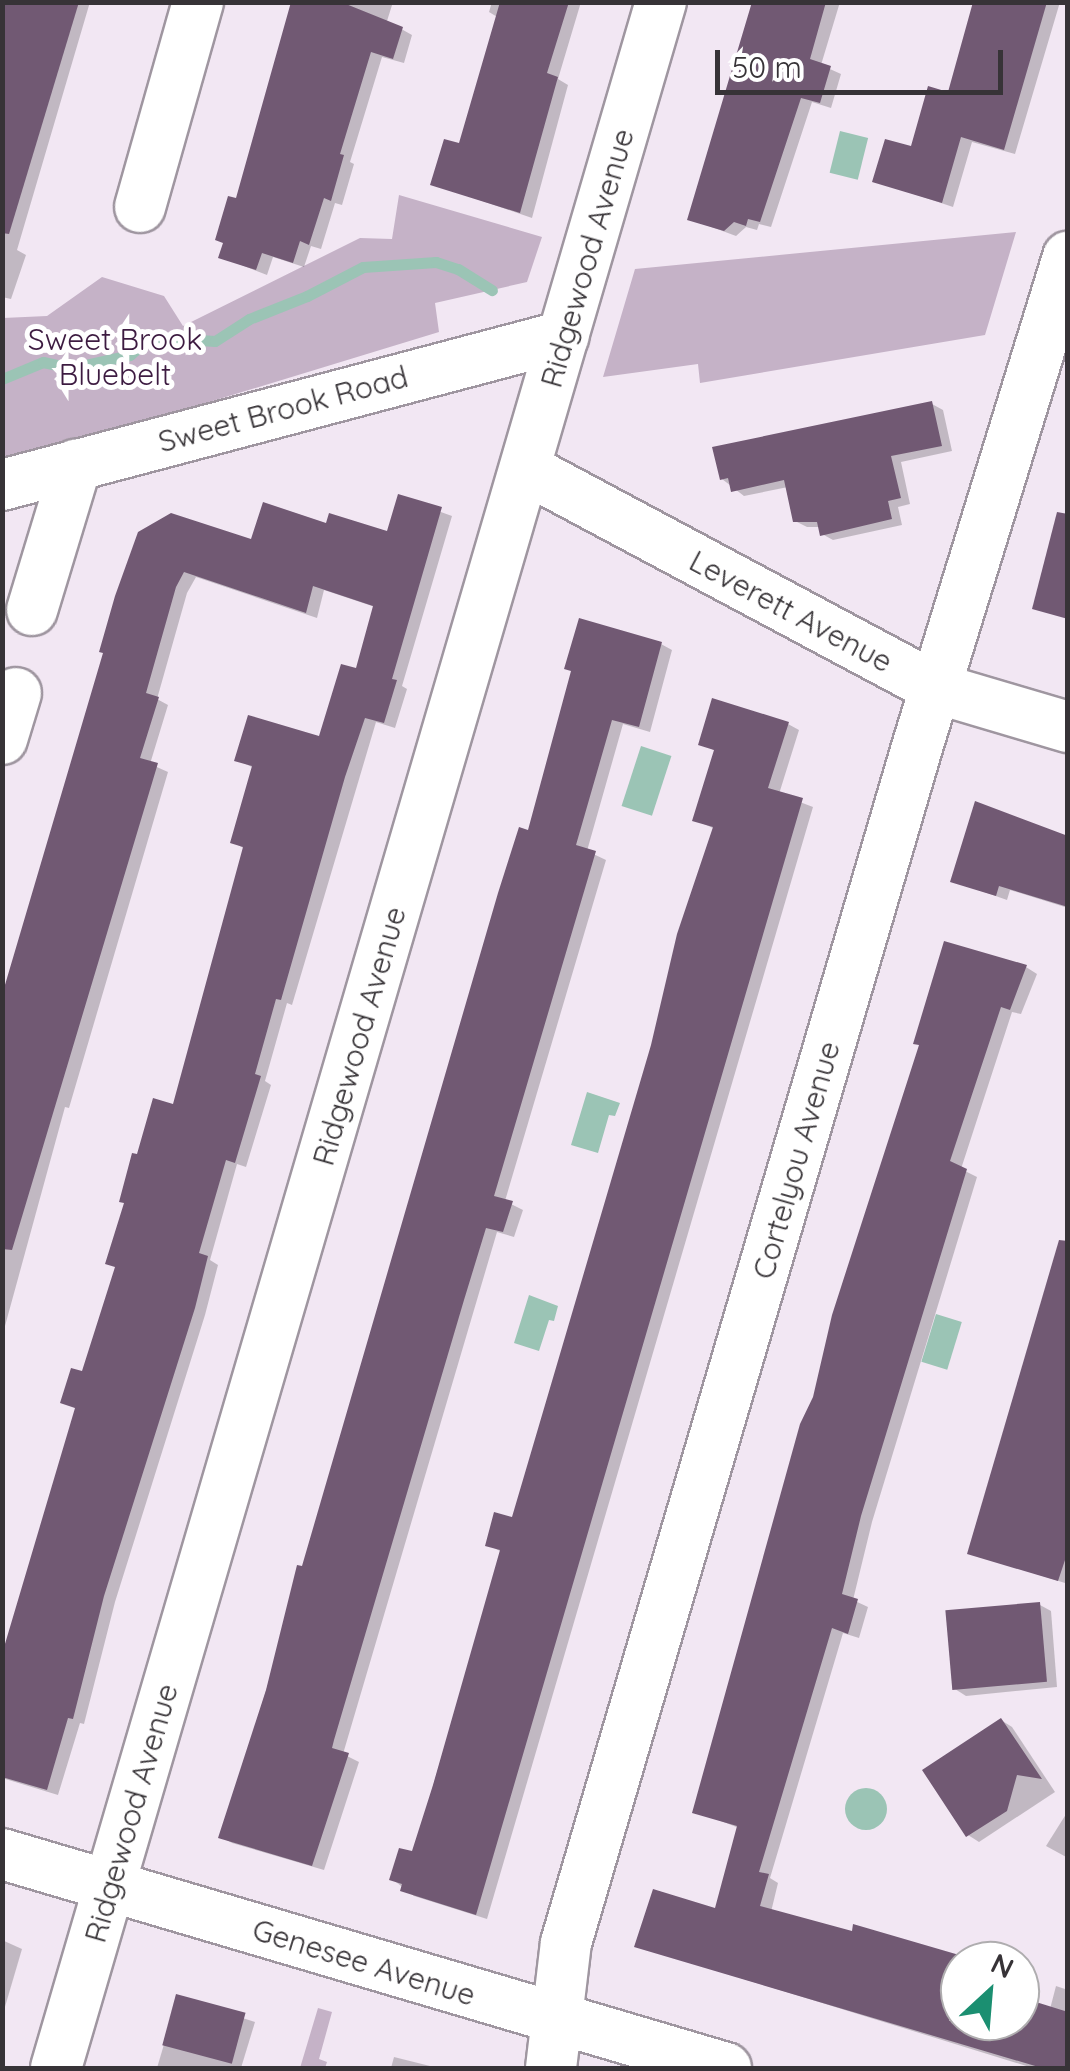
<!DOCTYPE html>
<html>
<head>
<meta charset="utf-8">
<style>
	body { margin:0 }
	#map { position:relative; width:1070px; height:2071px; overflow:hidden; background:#f2e7f3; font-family:Quicksand,sans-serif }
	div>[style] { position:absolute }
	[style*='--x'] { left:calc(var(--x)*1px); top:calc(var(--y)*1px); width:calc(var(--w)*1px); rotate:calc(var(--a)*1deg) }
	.green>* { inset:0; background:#c5b2c7 }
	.water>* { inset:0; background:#9bc4b5; transform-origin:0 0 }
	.round { border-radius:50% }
	.shadow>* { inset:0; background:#0003 }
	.stream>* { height:11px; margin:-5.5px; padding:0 5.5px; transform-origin:5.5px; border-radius:5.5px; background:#9bc4b5 }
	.building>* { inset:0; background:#715973; transform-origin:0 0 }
	.roads { filter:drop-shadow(2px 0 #9f96a0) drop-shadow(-2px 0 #9f96a0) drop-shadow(0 2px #9f96a0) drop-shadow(0 -2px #9f96a0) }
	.minor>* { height:50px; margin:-25px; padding:0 25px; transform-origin:25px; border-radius:25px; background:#fff }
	span { translate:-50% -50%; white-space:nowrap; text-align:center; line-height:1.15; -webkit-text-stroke:10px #fff; paint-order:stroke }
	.street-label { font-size:30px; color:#373337 }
	.park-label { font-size:30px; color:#3d1b41 }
	.frame { position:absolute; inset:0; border:5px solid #373337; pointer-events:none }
	.north { position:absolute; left:940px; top:1941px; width:100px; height:100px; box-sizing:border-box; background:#fff; border:2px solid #afadaf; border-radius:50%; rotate:26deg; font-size:28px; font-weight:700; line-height:40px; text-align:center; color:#373337 }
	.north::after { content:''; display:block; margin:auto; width:35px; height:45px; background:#1b8f71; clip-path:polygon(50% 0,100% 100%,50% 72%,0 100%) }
	.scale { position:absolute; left:715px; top:50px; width:288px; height:45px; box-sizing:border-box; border:5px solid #373337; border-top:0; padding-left:12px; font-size:30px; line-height:35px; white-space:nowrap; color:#373337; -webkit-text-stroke:8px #fff; paint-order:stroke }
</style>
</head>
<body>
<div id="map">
	<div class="green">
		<div style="clip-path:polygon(399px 195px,542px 237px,527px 282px,435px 303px,439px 332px,3px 465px,3px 318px,47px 316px,102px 277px,164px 296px,183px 326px,360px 238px,392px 239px)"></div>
		<div style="clip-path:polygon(1016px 232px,985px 335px,700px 383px,698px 364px,603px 377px,635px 269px)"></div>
		<div style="clip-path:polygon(318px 2008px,332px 2012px,319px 2059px,327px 2062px,325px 2068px,300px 2068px)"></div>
	</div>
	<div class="water">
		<div style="left:840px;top:131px;width:29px;height:43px;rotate:14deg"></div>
		<div style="left:641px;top:746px;width:32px;height:63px;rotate:18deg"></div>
		<div style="clip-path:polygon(587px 1092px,620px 1103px,615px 1116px,609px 1115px,598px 1153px,571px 1145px)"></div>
		<div style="clip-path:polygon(529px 1295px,558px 1306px,554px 1321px,549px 1320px,539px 1351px,514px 1343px)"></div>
		<div style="left:936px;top:1314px;width:27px;height:50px;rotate:17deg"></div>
		<div class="round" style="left:845px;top:1788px;width:42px;height:42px"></div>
	</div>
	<div class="shadow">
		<div style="clip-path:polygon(4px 2px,90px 2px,17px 250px,26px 255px,11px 299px,2px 297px)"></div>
		<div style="clip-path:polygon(296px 2px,393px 2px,387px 21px,412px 35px,404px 63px,382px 57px,350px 162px,354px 164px,342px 205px,335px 203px,321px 249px,311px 246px,304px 267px,273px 257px,267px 275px,221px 257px)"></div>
		<div style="clip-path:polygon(492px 2px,581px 2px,558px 79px,568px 85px,532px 218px,433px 184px,460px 146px,499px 18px,489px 12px)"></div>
		<div style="clip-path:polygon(755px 2px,840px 2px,821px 65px,841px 74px,831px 108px,812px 102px,771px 227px,759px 224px,757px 230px,746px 227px,736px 236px,690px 219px)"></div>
		<div style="clip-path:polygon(976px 2px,1060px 2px,1015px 154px,972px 142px,953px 207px,875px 181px,912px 149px,950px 95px)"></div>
		<div style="clip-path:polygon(932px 404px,943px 410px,952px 451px,901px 462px,910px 504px,898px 507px,902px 525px,833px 540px,822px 534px,821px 527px,807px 527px,795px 521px,788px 487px,744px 496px,722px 479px)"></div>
		<div style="clip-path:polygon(399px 497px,452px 516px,402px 686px,407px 689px,395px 728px,376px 722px,292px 1005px,287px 1003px,265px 1081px,271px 1085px,246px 1167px,237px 1164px,210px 1260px,218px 1265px,205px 1315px,115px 1602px,84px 1724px,80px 1723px,58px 1795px,2px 1778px,2px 1656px,78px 1409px,63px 1402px,84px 1374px,117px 1268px,138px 1158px,174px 1107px,245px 849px,233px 842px,254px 768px,237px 760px,321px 739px,357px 671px,375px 607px,324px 590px,317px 618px,196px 577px,187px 593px,157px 699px,168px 705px,150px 764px,168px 772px,69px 1108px,65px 1107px,2px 1337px,2px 1000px,106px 653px,117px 597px,252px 542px,327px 526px,388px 534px)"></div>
		<div style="clip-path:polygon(661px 644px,672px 650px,650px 732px,623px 724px,587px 851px,606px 860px,505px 1201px,523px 1210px,514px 1237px,497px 1232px,343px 1754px,359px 1762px,324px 1870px,232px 1843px,221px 1837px,530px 833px)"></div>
		<div style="clip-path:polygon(788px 724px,799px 730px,779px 794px,813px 807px,487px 1919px,414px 1896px,392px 1879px,413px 1854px,502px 1552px,488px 1545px,514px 1520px,715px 829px,695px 820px,716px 751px,701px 744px)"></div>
		<div style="clip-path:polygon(1068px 839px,1068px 908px,1010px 890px,1007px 900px,953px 881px)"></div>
		<div style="clip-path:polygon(1026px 967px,1037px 974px,1021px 1014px,1012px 1012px,961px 1169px,977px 1177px,872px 1522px,853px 1600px,868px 1607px,859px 1638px,843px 1633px,770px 1878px,778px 1883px,771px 1912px,853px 1934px,855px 1927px,966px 1959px,969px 1961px,960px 1961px,960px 2021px,1020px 2021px,1020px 1999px,1050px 2009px,1056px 1986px,1068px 1990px,1068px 2068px,1033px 2068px,637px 1946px,716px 1911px,739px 1828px,695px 1811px,922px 1046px)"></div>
		<div style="clip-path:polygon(1068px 1231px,1068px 1584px,970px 1553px)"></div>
		<div style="clip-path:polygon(1040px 1605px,1051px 1611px,1057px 1687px,966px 1696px,955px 1689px)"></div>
		<div style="clip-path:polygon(1001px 1720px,1012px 1727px,1055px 1792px,979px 1842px,968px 1835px)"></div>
		<div style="clip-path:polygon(1068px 1811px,1068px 1858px,1046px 1846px)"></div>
		<div style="clip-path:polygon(2px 1940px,22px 1949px,2px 2017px)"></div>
		<div style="clip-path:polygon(178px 1997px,255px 2022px,241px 2068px,157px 2068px)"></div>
		<div style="clip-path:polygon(394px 2057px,438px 2068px,391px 2068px)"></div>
	</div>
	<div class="stream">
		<div style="--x:2;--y:379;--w:44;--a:-22.5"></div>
		<div style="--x:43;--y:362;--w:29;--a:12"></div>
		<div style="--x:71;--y:368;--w:60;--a:-12.4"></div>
		<div style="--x:130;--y:355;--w:27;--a:-42"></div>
		<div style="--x:150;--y:337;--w:65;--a:3.5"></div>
		<div style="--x:215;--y:341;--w:40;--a:-32.9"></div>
		<div style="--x:249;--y:319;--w:62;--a:-21.6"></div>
		<div style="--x:307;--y:296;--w:63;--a:-27.4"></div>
		<div style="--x:363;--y:267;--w:73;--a:-3.9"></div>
		<div style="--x:436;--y:262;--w:23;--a:18"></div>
		<div style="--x:458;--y:269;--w:40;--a:32"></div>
	</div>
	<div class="building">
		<div style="clip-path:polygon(2px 2px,79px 2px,9px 234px,2px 233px)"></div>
		<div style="clip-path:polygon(291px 2px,341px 2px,403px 27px,393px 59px,371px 52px,340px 154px,344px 155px,331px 201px,324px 198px,309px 245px,300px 241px,293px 263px,262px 253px,256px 270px,218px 258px,223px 243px,215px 240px,228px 196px,236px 198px)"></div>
		<div style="clip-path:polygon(500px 2px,569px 2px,547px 73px,558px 77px,520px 213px,430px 185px,444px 139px,459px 143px)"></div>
		<div style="clip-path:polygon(752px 2px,826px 2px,810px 59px,831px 66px,820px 103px,801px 98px,760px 222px,748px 219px,746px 226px,734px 222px,724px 231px,687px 220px)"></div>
		<div style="clip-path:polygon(973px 2px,1047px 2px,1004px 150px,961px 137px,942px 203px,872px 182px,885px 139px,911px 146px,928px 86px,948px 92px)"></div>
		<div style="clip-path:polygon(932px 401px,942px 446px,891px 456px,901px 498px,888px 501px,892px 519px,820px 536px,817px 522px,793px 522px,784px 480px,731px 492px,728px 478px,720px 480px,712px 447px)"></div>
		<div style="clip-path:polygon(398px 494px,442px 507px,392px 679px,397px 680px,384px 723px,365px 718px,345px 777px,281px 1000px,276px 999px,255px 1074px,261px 1076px,235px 1163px,226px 1160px,199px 1253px,208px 1256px,195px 1308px,104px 1596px,73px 1719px,68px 1718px,47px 1790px,2px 1777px,2px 1654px,75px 1408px,60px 1403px,71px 1368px,82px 1371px,115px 1267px,105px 1264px,124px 1203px,119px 1202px,132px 1153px,137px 1154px,153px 1098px,173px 1104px,243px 847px,230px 843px,252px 766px,234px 761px,248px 715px,319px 736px,341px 664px,356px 668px,373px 606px,313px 586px,306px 613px,184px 572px,176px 587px,146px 693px,159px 697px,140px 758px,158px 763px,12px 1250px,2px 1249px,2px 995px,103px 653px,99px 652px,115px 596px,138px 532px,171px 513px,251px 539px,263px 502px,326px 523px,329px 513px,387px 531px)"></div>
		<div style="clip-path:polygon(1057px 512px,1068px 514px,1068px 619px,1032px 609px)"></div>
		<div style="clip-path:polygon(579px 618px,662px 642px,639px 727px,612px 720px,576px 845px,596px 851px,494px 1196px,513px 1201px,503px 1232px,486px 1228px,464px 1300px,334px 1740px,332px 1748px,349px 1753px,312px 1866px,218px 1838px,266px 1690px,297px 1565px,302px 1566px,498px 893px,519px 827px,528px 830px,571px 671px,564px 669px)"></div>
		<div style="clip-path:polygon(712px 698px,789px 722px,768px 788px,803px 798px,476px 1915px,400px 1891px,402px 1884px,389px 1880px,399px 1848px,412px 1851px,433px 1785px,500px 1550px,485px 1546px,494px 1512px,512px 1517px,651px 1045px,677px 934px,713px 827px,692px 821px,714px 750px,698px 745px)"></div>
		<div style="clip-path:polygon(975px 801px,1068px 836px,1068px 907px,999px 886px,996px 896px,950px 882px)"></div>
		<div style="clip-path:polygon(944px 941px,1027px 965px,1010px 1010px,1001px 1007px,950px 1161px,967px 1169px,861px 1516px,842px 1594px,858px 1599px,848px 1634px,832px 1628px,759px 1872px,769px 1874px,760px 1906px,852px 1931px,853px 1924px,966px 1957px,960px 1961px,960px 1980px,949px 2021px,1020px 2021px,1020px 1997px,1068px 2012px,1068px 2068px,1042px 2068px,634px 1947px,653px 1889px,715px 1908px,737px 1826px,692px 1813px,800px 1424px,813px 1397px,832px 1315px,919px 1045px,913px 1044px)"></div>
		<div style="clip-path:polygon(1059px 1240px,1068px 1241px,1068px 1551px,1058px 1581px,967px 1554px)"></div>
		<div style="left:1040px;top:1602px;width:80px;height:95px;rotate:85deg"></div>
		<div style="clip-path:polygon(1001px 1718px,1042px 1779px,1017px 1775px,1007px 1811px,966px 1837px,922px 1770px)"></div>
		<div style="left:176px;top:1994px;width:72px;height:53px;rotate:15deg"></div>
	</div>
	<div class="roads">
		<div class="minor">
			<div style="--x:140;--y:207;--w:213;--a:-74.2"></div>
			<div style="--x:526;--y:469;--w:465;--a:28.1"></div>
			<div style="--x:936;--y:688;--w:138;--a:16.5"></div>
			<div style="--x:2;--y:485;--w:581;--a:-14.85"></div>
			<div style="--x:32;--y:610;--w:152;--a:-73.1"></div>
			<div style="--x:2;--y:739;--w:48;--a:-73.1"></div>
			<div style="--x:2;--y:1854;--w:755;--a:16.47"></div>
			<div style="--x:56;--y:2068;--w:2153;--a:-73.68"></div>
			<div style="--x:551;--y:2068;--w:126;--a:-83.2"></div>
			<div style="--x:566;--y:1943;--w:1250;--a:-73.64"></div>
			<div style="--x:918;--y:744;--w:510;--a:-72.88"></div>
		</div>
	</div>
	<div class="street-label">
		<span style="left:587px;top:258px;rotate:-74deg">Ridgewood Avenue</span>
		<span style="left:283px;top:409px;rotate:-15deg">Sweet Brook Road</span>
		<span style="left:791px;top:611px;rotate:28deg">Leverett Avenue</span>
		<span style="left:359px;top:1036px;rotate:-74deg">Ridgewood Avenue</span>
		<span style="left:796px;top:1160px;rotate:-74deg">Cortelyou Avenue</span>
		<span style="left:131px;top:1813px;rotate:-74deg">Ridgewood Avenue</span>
		<span style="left:364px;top:1962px;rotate:17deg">Genesee Avenue</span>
	</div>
	<div class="park-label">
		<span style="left:115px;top:356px">Sweet Brook<br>Bluebelt</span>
	</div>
	<div class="frame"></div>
	<div class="north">N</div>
	<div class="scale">50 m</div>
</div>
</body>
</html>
